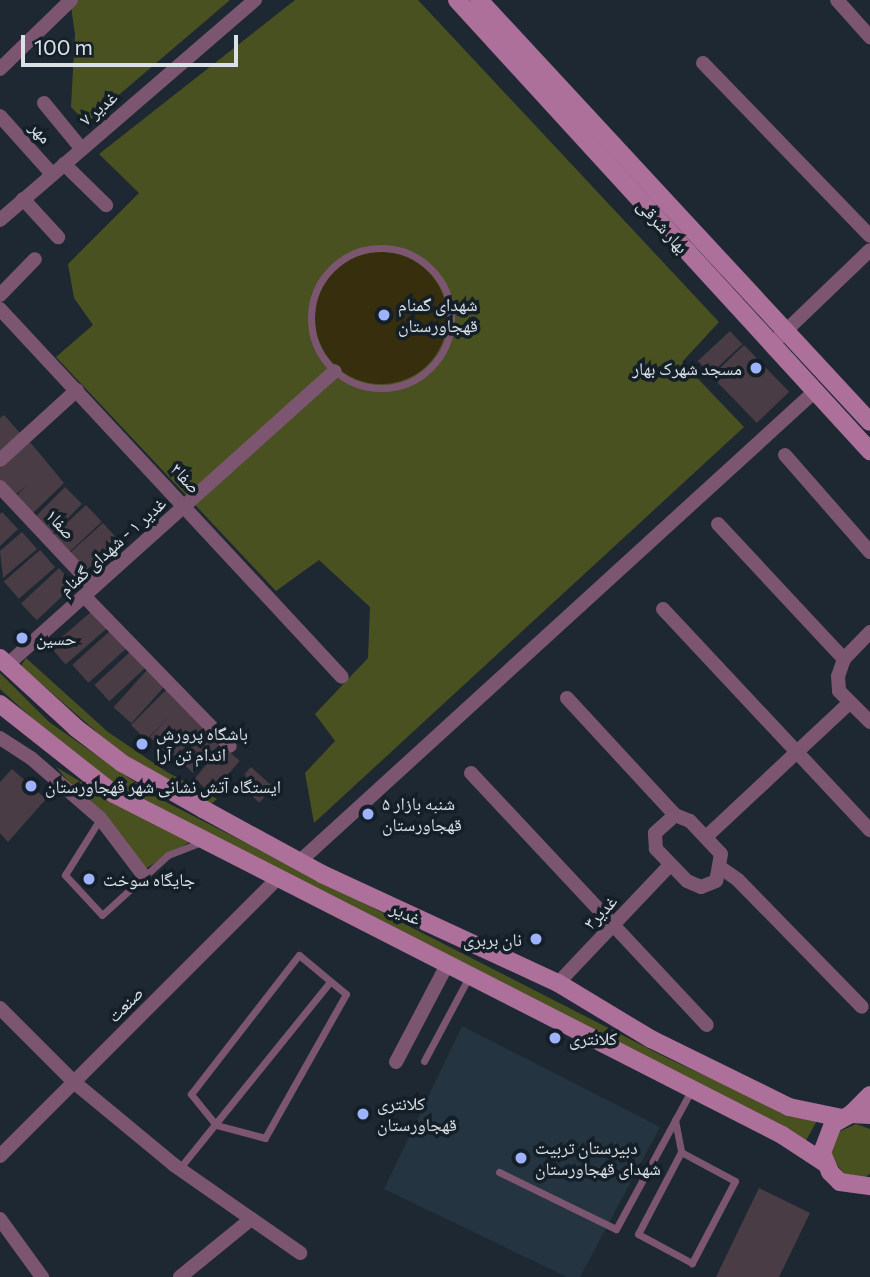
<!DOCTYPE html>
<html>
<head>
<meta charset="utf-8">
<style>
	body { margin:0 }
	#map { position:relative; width:870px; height:1277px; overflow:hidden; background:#1e2832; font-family:Commissioner,"Noto Naskh Arabic",sans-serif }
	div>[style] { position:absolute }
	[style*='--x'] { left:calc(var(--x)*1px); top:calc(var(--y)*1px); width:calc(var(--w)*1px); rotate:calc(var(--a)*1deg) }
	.built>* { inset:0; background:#243440 }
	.green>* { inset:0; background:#4a5120 }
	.sand>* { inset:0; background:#362e0d }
	.round { border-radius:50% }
	.building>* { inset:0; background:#493c45; transform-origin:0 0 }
	.lane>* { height:7px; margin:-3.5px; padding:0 3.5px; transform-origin:3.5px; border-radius:3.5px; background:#7c5671 }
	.lane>.ring { margin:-3.5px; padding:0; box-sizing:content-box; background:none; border:7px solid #7c5671; border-radius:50% }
	.street>* { height:14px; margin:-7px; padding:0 7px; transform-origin:7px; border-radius:7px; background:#7c5671 }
	.secondary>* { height:18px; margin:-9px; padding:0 9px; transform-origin:9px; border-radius:9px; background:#ac709b }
	.dots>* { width:19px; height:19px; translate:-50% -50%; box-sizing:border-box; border:4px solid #141f28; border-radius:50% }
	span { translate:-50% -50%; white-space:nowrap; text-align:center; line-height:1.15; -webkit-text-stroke:7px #141f28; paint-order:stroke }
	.street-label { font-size:18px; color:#dae1e7 }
	.poi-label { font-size:18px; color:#dae1e7 }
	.left { translate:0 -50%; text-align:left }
	.right { translate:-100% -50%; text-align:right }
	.scale { position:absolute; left:21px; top:35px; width:217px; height:32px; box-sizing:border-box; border:4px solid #dae1e7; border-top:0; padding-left:9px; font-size:21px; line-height:24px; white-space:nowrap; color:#dae1e7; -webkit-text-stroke:5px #141f28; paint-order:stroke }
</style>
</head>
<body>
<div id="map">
	<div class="built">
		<div style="clip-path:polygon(462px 1026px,660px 1127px,580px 1277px,567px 1277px,384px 1189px)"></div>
	</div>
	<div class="green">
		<div style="clip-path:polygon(70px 0,230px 0,86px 123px,71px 107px,75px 34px)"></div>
		<div style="clip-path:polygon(295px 0,418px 0,719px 322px,682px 362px,744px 427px,314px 823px,305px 773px,335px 741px,315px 714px,368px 658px,370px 607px,319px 560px,276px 591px,56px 357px,93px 325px,74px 298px,68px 264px,139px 193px,99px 154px)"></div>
		<div style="clip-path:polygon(26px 658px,108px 732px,167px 772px,217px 799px,210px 805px,115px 748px,21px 666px)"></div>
		<div style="clip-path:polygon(0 673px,49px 722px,158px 798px,667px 1058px,779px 1110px,818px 1119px,805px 1142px,116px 786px,68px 751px,0 689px)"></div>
		<div style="clip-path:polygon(56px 767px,118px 804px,193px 840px,145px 869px)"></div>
		<div style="clip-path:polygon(856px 1124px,870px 1129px,870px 1174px,865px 1177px,847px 1177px,829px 1155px,836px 1133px)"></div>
	</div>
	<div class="sand">
		<div class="round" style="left:315px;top:252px;width:132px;height:132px"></div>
	</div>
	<div class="building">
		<div style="left:730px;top:331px;width:18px;height:44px;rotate:47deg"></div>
		<div style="left:744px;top:345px;width:65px;height:45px;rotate:46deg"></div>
		<div style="clip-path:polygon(4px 415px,20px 433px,0 451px,0 418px)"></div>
		<div style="clip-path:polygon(30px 442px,64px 483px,31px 515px,15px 497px,28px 484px,13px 497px,0 483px,0 468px)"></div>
		<div style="left:65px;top:487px;width:24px;height:43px;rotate:45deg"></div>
		<div style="left:86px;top:505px;width:23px;height:46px;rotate:47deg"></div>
		<div style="clip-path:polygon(2px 512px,18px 529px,0 546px,0 514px)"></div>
		<div style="left:103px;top:523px;width:24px;height:46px;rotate:48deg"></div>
		<div style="clip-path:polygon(22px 532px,37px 549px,3px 578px,0 551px)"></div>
		<div style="left:40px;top:550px;width:23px;height:48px;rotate:49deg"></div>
		<div style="left:59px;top:568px;width:23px;height:52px;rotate:47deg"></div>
		<div style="left:92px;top:611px;width:23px;height:55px;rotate:49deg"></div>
		<div style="left:111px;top:630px;width:24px;height:52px;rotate:48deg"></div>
		<div style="left:131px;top:651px;width:22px;height:50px;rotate:47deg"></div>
		<div style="left:147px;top:670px;width:24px;height:50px;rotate:42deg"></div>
		<div style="clip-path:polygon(166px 690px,204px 728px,172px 760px,150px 737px,169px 717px,146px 740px,131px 725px)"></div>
		<div style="left:205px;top:732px;width:19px;height:38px;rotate:43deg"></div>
		<div style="left:222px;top:746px;width:23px;height:43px;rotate:40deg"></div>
		<div style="left:251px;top:767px;width:30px;height:21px;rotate:42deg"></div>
		<div style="clip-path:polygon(12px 769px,46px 799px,8px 842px,0 833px,0 782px)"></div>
		<div style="clip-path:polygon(759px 1188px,810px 1213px,779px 1277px,716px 1277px)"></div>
	</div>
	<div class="lane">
		<div class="ring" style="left:311px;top:248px;width:133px;height:133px"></div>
		<div style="--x:100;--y:819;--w:66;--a:122"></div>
		<div style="--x:65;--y:875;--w:54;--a:47.2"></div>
		<div style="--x:102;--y:915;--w:89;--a:-42.3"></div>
		<div style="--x:168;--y:855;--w:36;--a:-21"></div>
		<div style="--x:299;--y:955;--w:61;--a:39.7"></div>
		<div style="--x:346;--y:994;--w:165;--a:119.4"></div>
		<div style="--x:265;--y:1138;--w:51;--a:-165.1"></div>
		<div style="--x:216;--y:1125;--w:40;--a:-129"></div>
		<div style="--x:191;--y:1094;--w:176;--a:-52.2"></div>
		<div style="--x:424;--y:1061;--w:98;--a:-61.9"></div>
		<div style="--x:675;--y:1120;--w:33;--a:79"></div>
		<div style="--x:681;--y:1152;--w:61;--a:28.2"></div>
		<div style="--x:735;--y:1181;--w:93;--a:117.7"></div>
		<div style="--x:692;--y:1263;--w:61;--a:-151.8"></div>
		<div style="--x:638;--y:1234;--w:93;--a:-62.3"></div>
		<div style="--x:179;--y:1169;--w:240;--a:-51.1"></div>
		<div style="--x:499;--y:1172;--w:130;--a:26"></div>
		<div style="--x:616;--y:1229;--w:159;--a:-61.5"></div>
	</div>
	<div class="street">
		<div style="--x:837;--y:0;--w:50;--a:48.3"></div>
		<div style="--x:703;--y:63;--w:240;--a:46"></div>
		<div style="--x:0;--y:69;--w:99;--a:-44.2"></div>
		<div style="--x:44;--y:103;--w:58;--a:50.6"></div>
		<div style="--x:0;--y:116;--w:78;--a:48.1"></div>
		<div style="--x:64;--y:164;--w:59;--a:44.3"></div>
		<div style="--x:23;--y:199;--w:52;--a:47.4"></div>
		<div style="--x:0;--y:220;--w:337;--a:-40.8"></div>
		<div style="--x:0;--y:295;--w:50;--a:-45.8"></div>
		<div style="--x:0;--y:309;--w:502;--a:47.1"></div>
		<div style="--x:771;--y:345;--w:137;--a:-43.8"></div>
		<div style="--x:785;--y:455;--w:129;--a:48.8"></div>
		<div style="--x:0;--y:460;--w:104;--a:-42.3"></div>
		<div style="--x:0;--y:487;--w:137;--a:46.8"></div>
		<div style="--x:718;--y:524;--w:185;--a:47"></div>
		<div style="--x:84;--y:596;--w:209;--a:45.8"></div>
		<div style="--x:663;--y:609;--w:303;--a:46.9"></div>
		<div style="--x:870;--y:632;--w:37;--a:134"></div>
		<div style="--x:844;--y:659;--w:18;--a:109"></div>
		<div style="--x:838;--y:676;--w:15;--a:86"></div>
		<div style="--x:839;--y:691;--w:44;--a:45"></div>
		<div style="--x:7;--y:665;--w:440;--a:-41.9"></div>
		<div style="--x:567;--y:698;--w:159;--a:47.3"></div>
		<div style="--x:0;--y:738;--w:37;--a:33"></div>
		<div style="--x:31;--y:758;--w:91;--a:41"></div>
		<div style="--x:100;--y:818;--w:73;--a:52.8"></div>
		<div style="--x:471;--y:773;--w:345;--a:46.9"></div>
		<div style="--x:675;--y:815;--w:16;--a:22"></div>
		<div style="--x:690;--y:821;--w:45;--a:46.8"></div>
		<div style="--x:721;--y:854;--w:27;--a:100"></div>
		<div style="--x:716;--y:881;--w:16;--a:158"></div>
		<div style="--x:701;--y:887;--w:15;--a:-157"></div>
		<div style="--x:687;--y:881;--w:45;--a:-134.1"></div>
		<div style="--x:656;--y:849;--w:16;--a:-94"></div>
		<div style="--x:655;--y:833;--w:27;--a:-42"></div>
		<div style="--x:706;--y:837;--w:196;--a:-43.1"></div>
		<div style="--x:299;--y:862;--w:697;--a:-42.38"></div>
		<div style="--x:721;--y:868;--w:21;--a:35"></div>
		<div style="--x:738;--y:880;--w:177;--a:45.7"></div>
		<div style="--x:558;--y:983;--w:161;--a:-46.5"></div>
		<div style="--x:0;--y:1008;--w:106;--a:45"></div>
		<div style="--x:75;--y:1083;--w:129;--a:39.6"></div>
		<div style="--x:174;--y:1165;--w:154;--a:34.9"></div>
		<div style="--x:396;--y:1062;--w:112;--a:-62.3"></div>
		<div style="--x:0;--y:1156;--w:393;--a:-45"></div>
		<div style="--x:0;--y:1219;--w:72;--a:54.1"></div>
		<div style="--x:180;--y:1277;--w:92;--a:-39.2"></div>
	</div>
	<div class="secondary">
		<div style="--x:457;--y:0;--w:612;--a:47.52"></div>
		<div style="--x:479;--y:0;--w:575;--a:47.18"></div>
		<div style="--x:0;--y:658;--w:103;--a:42.6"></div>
		<div style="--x:76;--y:728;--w:58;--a:37.3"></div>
		<div style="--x:122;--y:763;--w:93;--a:29.6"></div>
		<div style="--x:203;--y:809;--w:136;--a:28.6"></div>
		<div style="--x:322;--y:874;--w:260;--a:24.8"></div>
		<div style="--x:558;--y:983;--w:109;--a:31.1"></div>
		<div style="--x:651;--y:1039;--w:154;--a:26.2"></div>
		<div style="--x:789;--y:1107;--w:53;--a:11.9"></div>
		<div style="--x:0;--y:704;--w:145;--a:38.3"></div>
		<div style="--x:114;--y:794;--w:750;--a:27.04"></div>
		<div style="--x:782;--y:1135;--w:51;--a:33.1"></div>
		<div style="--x:851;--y:1114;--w:27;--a:-45"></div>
		<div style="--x:870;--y:1115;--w:19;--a:-177"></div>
		<div style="--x:851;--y:1114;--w:21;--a:151"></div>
		<div style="--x:833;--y:1124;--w:31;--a:111"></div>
		<div style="--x:822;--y:1153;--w:21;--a:67"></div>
		<div style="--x:830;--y:1172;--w:14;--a:45"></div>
		<div style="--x:840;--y:1182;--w:30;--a:8"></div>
	</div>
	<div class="dots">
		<div style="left:384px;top:315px;background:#9eb3fd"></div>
		<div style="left:756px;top:368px;background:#9eb3fd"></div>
		<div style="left:22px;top:638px;background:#9eb3fd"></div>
		<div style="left:142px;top:744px;background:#9eb3fd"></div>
		<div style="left:31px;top:786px;background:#9eb3fd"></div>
		<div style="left:368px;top:814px;background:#9eb3fd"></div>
		<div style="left:89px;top:879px;background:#9eb3fd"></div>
		<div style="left:536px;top:939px;background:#9eb3fd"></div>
		<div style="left:555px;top:1038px;background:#9eb3fd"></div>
		<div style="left:363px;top:1114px;background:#9eb3fd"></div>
		<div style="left:521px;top:1158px;background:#9eb3fd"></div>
	</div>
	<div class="street-label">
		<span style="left:98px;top:108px;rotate:-40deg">غدیر ۷</span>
		<span style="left:41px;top:132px;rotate:48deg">مهر</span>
		<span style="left:663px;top:226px;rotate:48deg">بهار شرقی</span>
		<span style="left:186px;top:478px;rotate:47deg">صفا۳</span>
		<span style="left:61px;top:524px;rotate:47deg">صفا۱</span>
		<span style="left:112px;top:546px;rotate:-42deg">غدیر ۱ - شهدای گمنام</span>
		<span style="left:600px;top:912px;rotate:-46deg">غدیر۳</span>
		<span style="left:406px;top:913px;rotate:25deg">غدیر</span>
		<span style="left:125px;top:1004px;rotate:-45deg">صنعت</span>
	</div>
	<div class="poi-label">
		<span class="left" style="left:398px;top:315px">شهدای گمنام<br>قهجاورستان</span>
		<span class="right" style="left:742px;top:368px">مسجد شهرک بهار</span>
		<span class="left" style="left:36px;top:638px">حسین</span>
		<span class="left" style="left:156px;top:744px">باشگاه پرورش<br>اندام تن آرا</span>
		<span class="left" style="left:45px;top:786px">ایستگاه آتش نشانی شهر قهجاورستان</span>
		<span class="left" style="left:382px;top:814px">۵ شنبه بازار<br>قهجاورستان</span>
		<span class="left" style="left:103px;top:879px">جایگاه سوخت</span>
		<span class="right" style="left:522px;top:939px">نان بربری</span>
		<span class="left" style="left:569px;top:1038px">کلانتری</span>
		<span class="left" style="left:377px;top:1114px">کلانتری<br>قهجاورستان</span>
		<span class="left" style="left:535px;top:1158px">دبیرستان تربیت<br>شهدای قهجاورستان</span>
	</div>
	<div class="scale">100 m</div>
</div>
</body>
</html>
